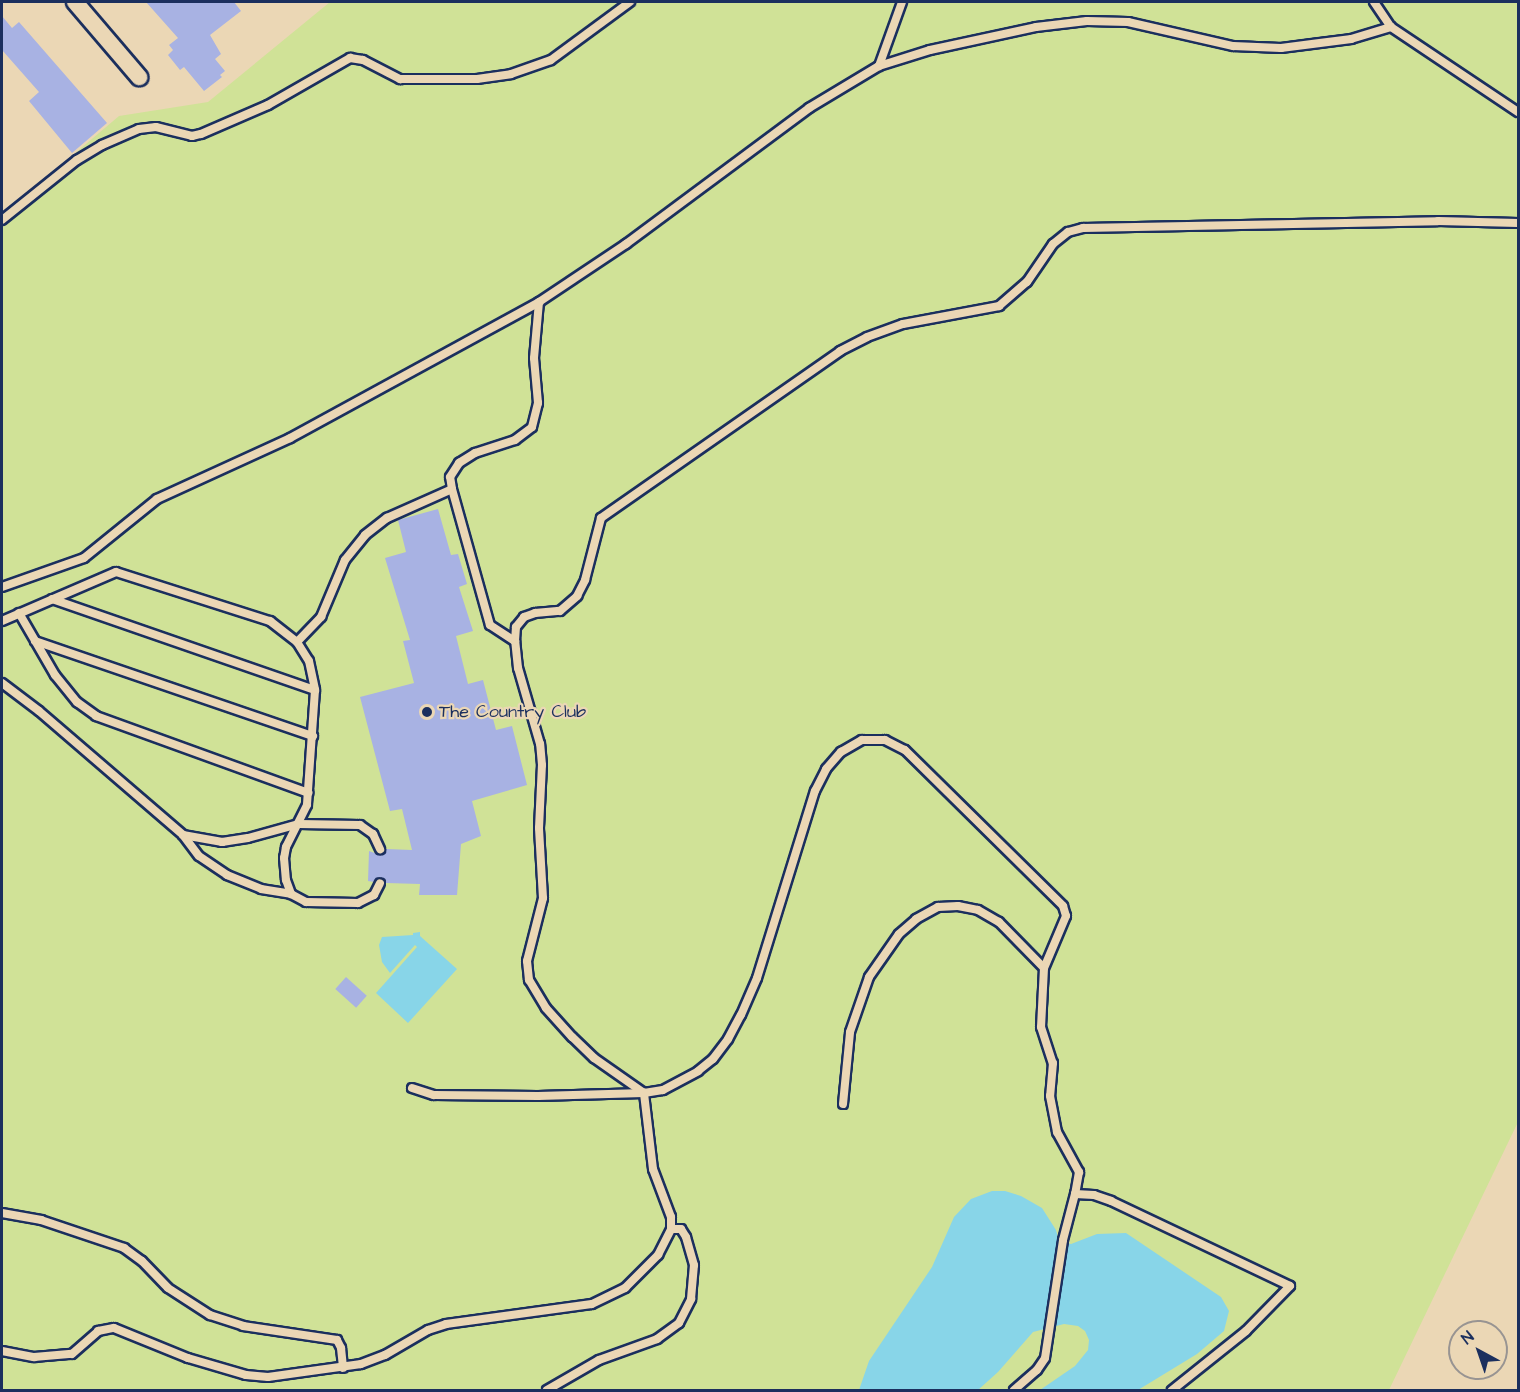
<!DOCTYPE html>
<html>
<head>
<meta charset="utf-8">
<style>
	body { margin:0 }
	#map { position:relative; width:1520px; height:1392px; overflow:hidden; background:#ebd7b5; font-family:"Architects Daughter",sans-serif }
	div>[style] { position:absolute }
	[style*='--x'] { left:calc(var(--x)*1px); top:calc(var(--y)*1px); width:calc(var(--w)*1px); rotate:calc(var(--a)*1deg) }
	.green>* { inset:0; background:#d0e297 }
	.water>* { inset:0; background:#88d5e8 }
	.building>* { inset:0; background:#a8b2e3; transform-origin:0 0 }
	.roads { filter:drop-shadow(2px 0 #1b2f5e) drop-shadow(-2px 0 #1b2f5e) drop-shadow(0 2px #1b2f5e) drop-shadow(0 -2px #1b2f5e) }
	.service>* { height:8px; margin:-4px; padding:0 4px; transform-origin:4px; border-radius:4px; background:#ebd7b5 }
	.minor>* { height:16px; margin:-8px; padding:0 8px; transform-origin:8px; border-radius:8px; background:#ebd7b5 }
	.dots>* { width:16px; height:16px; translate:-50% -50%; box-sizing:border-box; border:3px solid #ebd7b5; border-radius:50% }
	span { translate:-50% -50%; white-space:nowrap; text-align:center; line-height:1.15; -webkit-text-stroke:4.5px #ebd7b5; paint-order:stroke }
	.poi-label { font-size:18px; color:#1b2f5e }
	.left { translate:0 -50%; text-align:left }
	.frame { position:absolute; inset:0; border:3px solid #1b2f5e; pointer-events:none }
	.north { position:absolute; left:1448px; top:1320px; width:60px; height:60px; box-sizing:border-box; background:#ebd7b5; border:2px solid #989492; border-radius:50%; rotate:320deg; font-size:16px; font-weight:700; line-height:24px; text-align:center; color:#1b2f5e }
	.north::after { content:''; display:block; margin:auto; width:21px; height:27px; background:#1b2f5e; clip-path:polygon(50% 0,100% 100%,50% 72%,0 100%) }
</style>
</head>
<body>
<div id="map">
	<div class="green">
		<div style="clip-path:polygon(330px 2px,1518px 2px,1518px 1122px,1389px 1390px,2px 1390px,2px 215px,119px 116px,208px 102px)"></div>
	</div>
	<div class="water">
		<div style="clip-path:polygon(420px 932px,420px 936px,457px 969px,408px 1023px,376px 993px,417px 947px,415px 945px,390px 973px,382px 962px,379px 945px,382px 937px,413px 935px,413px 933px)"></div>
		<div style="clip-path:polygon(992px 1191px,1005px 1191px,1021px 1196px,1042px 1208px,1056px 1230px,1059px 1241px,1071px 1244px,1097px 1234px,1126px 1233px,1221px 1297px,1229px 1311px,1224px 1331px,1197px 1354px,1138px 1390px,1040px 1390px,1075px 1366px,1088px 1350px,1089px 1340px,1085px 1331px,1078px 1326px,1064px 1324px,1033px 1332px,998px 1372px,978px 1390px,859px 1390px,869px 1361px,932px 1267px,954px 1217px,971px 1199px)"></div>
	</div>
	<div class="building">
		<div style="clip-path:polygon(146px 2px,234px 2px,241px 11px,210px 35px,221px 54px,215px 59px,225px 71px,220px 75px,222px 77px,204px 91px,184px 67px,180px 70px,168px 55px,173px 50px,169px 45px,178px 38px)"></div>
		<div style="clip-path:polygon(2px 16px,12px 28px,19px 22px,107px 123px,72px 153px,29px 101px,39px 92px,2px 50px)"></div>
		<div style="clip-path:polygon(438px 509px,451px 555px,458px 554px,467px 584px,459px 587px,473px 631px,456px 636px,468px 684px,483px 680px,496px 730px,512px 726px,527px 785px,472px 801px,481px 836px,461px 844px,457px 895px,419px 895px,420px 884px,386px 883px,380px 877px,374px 882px,368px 881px,369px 851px,380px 855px,386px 849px,412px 850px,402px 809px,390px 811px,360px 697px,414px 683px,403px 641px,410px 640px,385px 558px,406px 552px,398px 520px)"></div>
		<div style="left:346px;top:977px;width:28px;height:16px;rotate:42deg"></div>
	</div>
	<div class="roads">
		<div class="service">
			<div style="--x:1374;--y:2;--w:30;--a:56"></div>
			<div style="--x:1391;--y:27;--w:153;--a:33.8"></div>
			<div style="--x:879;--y:66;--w:68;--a:-70.2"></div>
			<div style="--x:2;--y:220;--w:96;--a:-38.7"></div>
			<div style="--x:77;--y:160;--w:29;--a:-31"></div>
			<div style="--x:102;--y:145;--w:40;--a:-23.4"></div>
			<div style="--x:139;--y:129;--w:17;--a:-7"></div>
			<div style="--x:156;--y:127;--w:37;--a:14"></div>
			<div style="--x:192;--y:136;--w:9;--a:-13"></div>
			<div style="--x:201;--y:134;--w:73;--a:-23.4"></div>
			<div style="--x:268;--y:105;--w:95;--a:-29.8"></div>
			<div style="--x:350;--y:58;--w:13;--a:9"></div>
			<div style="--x:363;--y:60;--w:42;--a:27.2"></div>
			<div style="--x:400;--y:79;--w:77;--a:0"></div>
			<div style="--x:477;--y:79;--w:34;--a:-8"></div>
			<div style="--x:511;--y:74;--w:42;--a:-19.3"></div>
			<div style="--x:551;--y:60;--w:98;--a:-36.3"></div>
			<div style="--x:452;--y:489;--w:12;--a:-99"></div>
			<div style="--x:450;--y:477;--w:17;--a:-57"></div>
			<div style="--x:459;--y:463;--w:19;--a:-32"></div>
			<div style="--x:475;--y:453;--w:42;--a:-18"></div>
			<div style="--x:515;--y:440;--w:21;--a:-37"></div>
			<div style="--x:532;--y:427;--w:25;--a:-76"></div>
			<div style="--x:538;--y:403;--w:45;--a:-95.1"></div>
			<div style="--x:534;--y:358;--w:56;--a:-84.9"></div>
			<div style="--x:539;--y:302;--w:105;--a:-33.7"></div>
			<div style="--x:626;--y:244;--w:228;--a:-36.6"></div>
			<div style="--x:809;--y:108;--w:82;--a:-31"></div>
			<div style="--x:879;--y:66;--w:53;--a:-17.4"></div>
			<div style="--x:930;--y:50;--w:108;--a:-12.2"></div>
			<div style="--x:1036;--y:27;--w:51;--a:-6.7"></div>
			<div style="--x:1087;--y:21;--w:41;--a:1.4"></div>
			<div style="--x:1128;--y:22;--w:108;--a:12.9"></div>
			<div style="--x:1233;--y:46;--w:48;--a:2.4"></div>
			<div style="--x:1281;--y:48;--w:71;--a:-7.3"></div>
			<div style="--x:1351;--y:39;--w:42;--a:-16.7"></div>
			<div style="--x:2;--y:587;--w:87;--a:-19.5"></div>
			<div style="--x:84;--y:558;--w:94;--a:-38.9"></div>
			<div style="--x:157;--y:499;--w:146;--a:-24.6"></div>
			<div style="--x:290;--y:438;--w:284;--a:-28.6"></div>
			<div style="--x:52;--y:599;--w:278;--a:19.1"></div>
			<div style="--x:19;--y:613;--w:72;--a:59.9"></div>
			<div style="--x:55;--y:675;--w:35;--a:51"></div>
			<div style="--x:77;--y:702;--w:24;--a:36"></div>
			<div style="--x:96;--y:716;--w:226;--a:19.9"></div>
			<div style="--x:2;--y:621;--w:124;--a:-23.3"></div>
			<div style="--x:116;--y:572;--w:162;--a:17.7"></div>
			<div style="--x:270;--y:621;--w:34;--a:38"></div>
			<div style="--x:297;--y:642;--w:22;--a:58"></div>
			<div style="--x:309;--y:661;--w:30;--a:78"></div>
			<div style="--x:315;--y:690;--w:115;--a:94"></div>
			<div style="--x:307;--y:805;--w:47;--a:116.6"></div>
			<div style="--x:286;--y:847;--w:11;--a:100"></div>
			<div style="--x:284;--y:858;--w:22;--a:85"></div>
			<div style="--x:286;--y:880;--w:15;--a:70"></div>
			<div style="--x:35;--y:641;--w:294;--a:18.9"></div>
			<div style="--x:297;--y:642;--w:35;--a:-46"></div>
			<div style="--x:321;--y:617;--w:62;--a:-67.2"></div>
			<div style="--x:345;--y:560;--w:32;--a:-51"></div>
			<div style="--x:365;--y:535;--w:28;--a:-38"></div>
			<div style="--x:387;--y:518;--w:71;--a:-24"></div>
			<div style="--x:452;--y:489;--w:141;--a:74.4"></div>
			<div style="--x:490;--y:625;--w:30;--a:33"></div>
			<div style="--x:2;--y:683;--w:46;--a:37.1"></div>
			<div style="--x:39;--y:711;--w:190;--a:40.7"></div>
			<div style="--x:183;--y:835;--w:40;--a:10"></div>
			<div style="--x:222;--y:842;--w:26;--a:-9"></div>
			<div style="--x:248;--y:838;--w:53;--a:-15.4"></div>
			<div style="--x:299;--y:824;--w:61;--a:0.9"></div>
			<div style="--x:360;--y:825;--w:16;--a:35"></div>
			<div style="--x:373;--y:834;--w:17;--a:65"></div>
			<div style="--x:183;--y:835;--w:26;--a:53"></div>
			<div style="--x:199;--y:856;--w:34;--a:34"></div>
			<div style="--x:227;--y:875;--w:37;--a:22"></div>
			<div style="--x:261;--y:889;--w:30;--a:9"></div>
			<div style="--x:291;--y:894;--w:17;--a:28"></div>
			<div style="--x:306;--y:902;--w:52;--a:1.1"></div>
			<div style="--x:358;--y:903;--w:18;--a:-27"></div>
			<div style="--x:374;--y:895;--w:13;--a:-63"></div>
			<div style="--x:412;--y:1088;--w:23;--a:18"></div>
			<div style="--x:434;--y:1095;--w:104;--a:0.6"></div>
			<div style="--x:538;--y:1096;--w:106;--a:-1.6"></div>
			<div style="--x:644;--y:1093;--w:19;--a:-9"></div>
			<div style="--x:663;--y:1090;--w:40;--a:-28"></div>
			<div style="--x:698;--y:1071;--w:19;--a:-39"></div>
			<div style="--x:713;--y:1059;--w:25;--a:-53"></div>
			<div style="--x:728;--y:1039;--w:27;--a:-62"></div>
			<div style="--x:741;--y:1015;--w:40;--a:-66.6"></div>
			<div style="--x:757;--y:978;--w:196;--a:-72.8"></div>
			<div style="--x:815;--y:791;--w:25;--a:-63"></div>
			<div style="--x:826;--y:769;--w:23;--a:-49"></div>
			<div style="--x:841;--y:752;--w:24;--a:-30"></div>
			<div style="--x:862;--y:740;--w:23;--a:0"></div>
			<div style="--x:885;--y:740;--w:22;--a:27"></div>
			<div style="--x:905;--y:750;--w:222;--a:44.6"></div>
			<div style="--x:1063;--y:906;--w:10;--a:73"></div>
			<div style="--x:1066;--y:916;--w:56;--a:112.9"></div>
			<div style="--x:1044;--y:968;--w:59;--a:92.9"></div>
			<div style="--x:1041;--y:1027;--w:38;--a:72"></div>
			<div style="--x:1053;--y:1063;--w:33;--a:95"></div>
			<div style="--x:1050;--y:1096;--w:37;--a:79"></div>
			<div style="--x:1057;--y:1132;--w:46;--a:61.2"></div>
			<div style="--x:1079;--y:1172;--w:22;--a:100"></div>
			<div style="--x:1075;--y:1194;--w:19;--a:3"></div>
			<div style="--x:1094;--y:1195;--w:18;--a:19"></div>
			<div style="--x:1111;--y:1201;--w:198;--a:25.4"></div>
			<div style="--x:1290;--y:1286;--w:63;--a:134.4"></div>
			<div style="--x:1246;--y:1331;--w:95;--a:141.4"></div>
			<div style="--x:843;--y:1104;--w:72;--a:-84.4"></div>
			<div style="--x:850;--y:1032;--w:58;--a:-70.9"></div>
			<div style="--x:869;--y:977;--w:52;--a:-55.1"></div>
			<div style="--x:899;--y:934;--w:23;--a:-41"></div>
			<div style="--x:916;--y:919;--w:25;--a:-29"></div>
			<div style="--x:938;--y:907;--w:20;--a:-3"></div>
			<div style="--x:958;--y:906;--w:20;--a:11"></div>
			<div style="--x:978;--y:910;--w:24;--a:30"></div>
			<div style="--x:999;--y:922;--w:64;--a:45.6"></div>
			<div style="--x:2;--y:1213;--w:40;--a:10"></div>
			<div style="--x:41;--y:1220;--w:88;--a:18.6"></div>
			<div style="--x:124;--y:1248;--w:22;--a:36"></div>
			<div style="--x:142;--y:1261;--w:37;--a:46"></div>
			<div style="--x:168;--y:1288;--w:50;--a:32.7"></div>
			<div style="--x:210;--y:1315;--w:35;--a:18"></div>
			<div style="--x:243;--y:1326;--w:95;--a:8.5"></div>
			<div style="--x:337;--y:1340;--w:9;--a:63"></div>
			<div style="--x:341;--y:1348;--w:20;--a:84"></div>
			<div style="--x:2;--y:1351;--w:33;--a:11"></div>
			<div style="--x:34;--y:1357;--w:38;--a:-5"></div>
			<div style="--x:72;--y:1354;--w:35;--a:-41"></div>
			<div style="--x:98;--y:1331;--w:16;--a:-11"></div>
			<div style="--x:114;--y:1328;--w:80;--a:22.1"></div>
			<div style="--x:188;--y:1358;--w:60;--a:16.3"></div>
			<div style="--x:246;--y:1375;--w:22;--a:5"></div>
			<div style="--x:268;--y:1377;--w:94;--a:-8"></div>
			<div style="--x:361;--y:1364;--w:26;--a:-21"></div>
			<div style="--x:385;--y:1355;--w:50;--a:-30.2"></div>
			<div style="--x:428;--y:1330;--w:19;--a:-18"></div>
			<div style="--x:446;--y:1324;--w:147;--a:-7.8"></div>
			<div style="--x:592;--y:1304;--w:37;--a:-26"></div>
			<div style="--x:625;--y:1288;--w:47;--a:-45"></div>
			<div style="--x:658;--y:1255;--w:29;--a:-63"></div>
			<div style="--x:671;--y:1229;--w:12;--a:-90"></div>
			<div style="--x:671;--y:1217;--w:51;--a:-110.6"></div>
			<div style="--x:653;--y:1169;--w:77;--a:-96.8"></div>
			<div style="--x:644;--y:1093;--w:61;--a:-145"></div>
			<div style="--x:594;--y:1058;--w:30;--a:-136"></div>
			<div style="--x:572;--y:1037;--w:39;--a:-132"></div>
			<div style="--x:546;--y:1008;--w:33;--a:-121"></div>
			<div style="--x:529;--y:980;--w:19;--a:-96"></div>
			<div style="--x:527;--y:961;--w:65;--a:-75.7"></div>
			<div style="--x:543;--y:898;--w:70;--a:-93.3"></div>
			<div style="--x:539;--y:828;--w:63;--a:-87.3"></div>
			<div style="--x:542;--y:765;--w:21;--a:-95"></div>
			<div style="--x:540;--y:744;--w:79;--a:-106.1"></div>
			<div style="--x:518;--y:668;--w:27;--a:-96"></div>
			<div style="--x:515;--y:641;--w:14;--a:-86"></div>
			<div style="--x:516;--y:627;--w:13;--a:-51"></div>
			<div style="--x:524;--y:617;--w:12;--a:-20"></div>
			<div style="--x:535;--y:613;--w:25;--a:-5"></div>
			<div style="--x:560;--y:611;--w:23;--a:-41"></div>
			<div style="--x:577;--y:596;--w:18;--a:-63"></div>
			<div style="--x:585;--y:580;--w:64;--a:-75.5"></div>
			<div style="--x:601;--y:518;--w:292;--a:-34.9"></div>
			<div style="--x:840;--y:351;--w:30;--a:-27"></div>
			<div style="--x:867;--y:337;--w:38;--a:-20"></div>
			<div style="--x:903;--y:324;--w:98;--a:-10.6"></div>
			<div style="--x:999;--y:306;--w:37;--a:-41"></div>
			<div style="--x:1027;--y:282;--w:46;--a:-55.6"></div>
			<div style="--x:1053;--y:244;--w:19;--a:-39"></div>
			<div style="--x:1068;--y:232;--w:16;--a:-15"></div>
			<div style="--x:1083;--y:228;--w:355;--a:-1.1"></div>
			<div style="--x:1438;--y:221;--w:80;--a:1.4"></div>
			<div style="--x:547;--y:1390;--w:60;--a:-30"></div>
			<div style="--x:599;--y:1360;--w:62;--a:-19.9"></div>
			<div style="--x:657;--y:1339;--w:27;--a:-36"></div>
			<div style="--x:679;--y:1323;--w:27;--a:-63"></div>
			<div style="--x:691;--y:1299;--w:34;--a:-85"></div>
			<div style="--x:694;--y:1265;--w:29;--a:-106"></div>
			<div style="--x:686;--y:1237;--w:9;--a:-122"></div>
			<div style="--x:681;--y:1229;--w:10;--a:180"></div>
			<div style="--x:1014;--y:1390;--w:30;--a:-41"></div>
			<div style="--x:1037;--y:1370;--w:14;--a:-56"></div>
			<div style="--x:1045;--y:1358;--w:119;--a:-81.3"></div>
			<div style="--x:1063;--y:1240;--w:48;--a:-75.4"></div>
		</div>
		<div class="minor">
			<div style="--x:75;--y:2;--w:99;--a:49.5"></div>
		</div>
	</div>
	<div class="dots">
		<div style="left:427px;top:712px;background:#1b2f5e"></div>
	</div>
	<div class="poi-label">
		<span class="left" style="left:439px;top:712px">The Country Club</span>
	</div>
	<div class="frame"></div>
	<div class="north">N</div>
</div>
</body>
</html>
